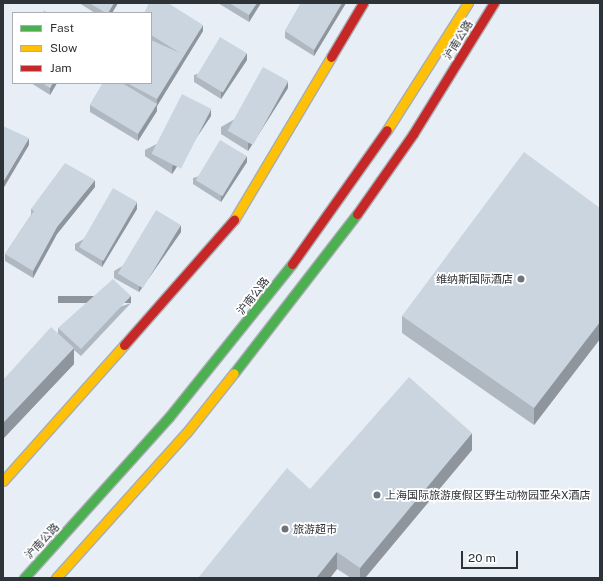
<!DOCTYPE html>
<html>
<head>
<meta charset="utf-8">
<style>
	body { margin:0 }
	#map { position:relative; width:603px; height:581px; overflow:hidden; background:#e7eef5; font-family:"Public Sans","Noto Sans SC",sans-serif }
	div>[style] { position:absolute }
	[style*='--x'] { left:calc(var(--x)*1px); top:calc(var(--y)*1px); width:calc(var(--w)*1px); rotate:calc(var(--a)*1deg) }
	.roads { filter:drop-shadow(1px 0 #a8adb3) drop-shadow(-1px 0 #a8adb3) drop-shadow(0 1px #a8adb3) drop-shadow(0 -1px #a8adb3) }
	.fast>* { height:9px; margin:-4.5px; padding:0 4.5px; transform-origin:4.5px; border-radius:4.5px; background:#4caf50 }
	.slow>* { height:9px; margin:-4.5px; padding:0 4.5px; transform-origin:4.5px; border-radius:4.5px; background:#ffc107 }
	.jam>* { height:9px; margin:-4.5px; padding:0 4.5px; transform-origin:4.5px; border-radius:4.5px; background:#c62828 }
	.wall>* { inset:0; background:#afb7c1 }
	.shaded-wall>* { inset:0; background:#8e959d; transform-origin:0 0 }
	.building>* { inset:0; background:#cbd5e0; transform-origin:0 0 }
	.dots>* { width:11px; height:11px; translate:-50% -50%; box-sizing:border-box; border:2px solid #fff; border-radius:50% }
	span { translate:-50% -50%; white-space:nowrap; text-align:center; line-height:1.15; -webkit-text-stroke:3.5px #fff; paint-order:stroke }
	.street-label { font-size:11px; color:#2e3338 }
	.poi-label { font-size:11px; color:#2e3338 }
	.right { translate:-100% -50%; text-align:right }
	.left { translate:0 -50%; text-align:left }
	.frame { position:absolute; inset:0; border:4px solid #2e3338; pointer-events:none }
	.legend { position:absolute; left:12px; top:12px; width:140px; height:72px; box-sizing:border-box; background:#fff; border:1px solid #abadaf; margin:0; padding:5px 7px; list-style:none; font-size:12px; color:#2e3338 }
	.legend li { display:flex; align-items:center; gap:8px; height:20px }
	.legend b { width:20px; border:1px solid #abadaf }
	.scale { position:absolute; left:461px; top:551px; width:57px; height:18px; box-sizing:border-box; border:2px solid #2e3338; border-top:0; padding-left:5px; font-size:12px; line-height:14px; white-space:nowrap; color:#2e3338; -webkit-text-stroke:3px #fff; paint-order:stroke }
</style>
</head>
<body>
<div id="map">
	<div class="roads">
		<div class="fast">
			<div style="--x:234;--y:373;--w:201;--a:-52.3"></div>
			<div style="--x:24;--y:578;--w:217;--a:-48"></div>
			<div style="--x:169;--y:417;--w:196;--a:-51.2"></div>
		</div>
		<div class="slow">
			<div style="--x:387;--y:130;--w:151;--a:-57.5"></div>
			<div style="--x:234;--y:220;--w:190;--a:-59.2"></div>
			<div style="--x:3;--y:481;--w:182;--a:-48.3"></div>
			<div style="--x:56;--y:578;--w:196;--a:-48.1"></div>
			<div style="--x:187;--y:432;--w:75;--a:-51.5"></div>
		</div>
		<div class="jam">
			<div style="--x:331;--y:57;--w:63;--a:-59.3"></div>
			<div style="--x:357;--y:214;--w:98;--a:-55"></div>
			<div style="--x:413;--y:134;--w:154;--a:-58.3"></div>
			<div style="--x:292;--y:264;--w:164;--a:-54.7"></div>
			<div style="--x:124;--y:345;--w:167;--a:-48.7"></div>
		</div>
	</div>
	<div class="wall">
		<div style="clip-path:polygon(79px 3px,118px 3px,112px 13px,95px 13px)"></div>
		<div style="clip-path:polygon(218px 3px,261px 3px,249px 22px)"></div>
		<div style="clip-path:polygon(301px 3px,346px 3px,314px 56px,285px 38px,285px 31px)"></div>
		<div style="clip-path:polygon(151px 13px,203px 31px,157px 106px,157px 105px,157px 111px,138px 141px,90px 112px,90px 105px,103px 83px,151px 83px)"></div>
		<div style="clip-path:polygon(247px 60px,221px 99px,194px 82px,194px 75px)"></div>
		<div style="clip-path:polygon(31px 83px,57px 83px,50px 95px)"></div>
		<div style="clip-path:polygon(288px 88px,248px 151px,221px 134px,221px 127px)"></div>
		<div style="clip-path:polygon(211px 116px,172px 174px,145px 156px,145px 150px)"></div>
		<div style="clip-path:polygon(247px 162px,221px 202px,193px 184px,193px 178px)"></div>
		<div style="clip-path:polygon(95px 187px,57px 234px,33px 278px,5px 261px,5px 254px,31px 215px,31px 209px)"></div>
		<div style="clip-path:polygon(600px 208px,600px 339px,534px 425px,402px 333px,402px 316px)"></div>
		<div style="clip-path:polygon(137px 209px,102px 267px,75px 250px,75px 244px)"></div>
		<div style="clip-path:polygon(181px 232px,139px 292px,114px 278px,114px 271px)"></div>
		<div style="clip-path:polygon(131px 303px,81px 356px,74px 350px,74px 364px,3px 439px,3px 380px,58px 333px,58px 328px)"></div>
		<div style="clip-path:polygon(472px 450px,365px 578px,351px 578px,337px 569px,330px 578px,198px 578px,310px 489px)"></div>
	</div>
	<div class="shaded-wall">
		<div style="clip-path:polygon(114px 3px,118px 3px,112px 13px,108px 13px)"></div>
		<div style="clip-path:polygon(257px 3px,261px 3px,249px 22px,249px 15px)"></div>
		<div style="clip-path:polygon(342px 3px,346px 3px,314px 56px,314px 50px)"></div>
		<div style="clip-path:polygon(203px 25px,203px 31px,157px 106px,157px 99px)"></div>
		<div style="clip-path:polygon(247px 53px,247px 60px,221px 99px,221px 92px)"></div>
		<div style="clip-path:polygon(288px 81px,288px 88px,248px 151px,248px 144px)"></div>
		<div style="clip-path:polygon(53px 83px,57px 83px,50px 95px,50px 88px)"></div>
		<div style="clip-path:polygon(157px 104px,157px 111px,138px 141px,138px 134px)"></div>
		<div style="clip-path:polygon(211px 109px,211px 116px,172px 174px,172px 167px)"></div>
		<div style="clip-path:polygon(29px 138px,29px 145px,3px 189px,3px 182px)"></div>
		<div style="clip-path:polygon(247px 156px,247px 162px,221px 202px,221px 195px)"></div>
		<div style="clip-path:polygon(95px 180px,95px 187px,57px 234px,33px 278px,33px 271px,57px 227px)"></div>
		<div style="clip-path:polygon(137px 202px,137px 209px,102px 267px,102px 260px)"></div>
		<div style="clip-path:polygon(181px 225px,181px 232px,139px 292px,139px 286px)"></div>
		<div style="left:131px;top:296px;width:7px;height:73px;rotate:90deg"></div>
		<div style="clip-path:polygon(600px 322px,600px 339px,534px 425px,534px 408px)"></div>
		<div style="clip-path:polygon(74px 348px,74px 364px,3px 439px,3px 423px)"></div>
		<div style="clip-path:polygon(472px 433px,472px 450px,365px 578px,360px 578px,360px 568px)"></div>
		<div style="clip-path:polygon(337px 552px,337px 569px,330px 578px,316px 578px)"></div>
	</div>
	<div class="building">
		<div style="clip-path:polygon(89px 3px,114px 3px,108px 13px,106px 13px)"></div>
		<div style="clip-path:polygon(149px 3px,168px 3px,203px 25px,157px 99px,127px 83px,151px 83px,151px 40px,180px 53px,151px 35px,151px 13px,144px 13px)"></div>
		<div style="clip-path:polygon(229px 3px,257px 3px,249px 15px)"></div>
		<div style="clip-path:polygon(301px 3px,342px 3px,314px 50px,285px 31px)"></div>
		<div style="clip-path:polygon(44px 10px,48px 13px,42px 13px)"></div>
		<div style="left:220px;top:37px;width:31px;height:46px;rotate:31deg"></div>
		<div style="left:263px;top:67px;width:29px;height:73px;rotate:29deg"></div>
		<div style="clip-path:polygon(42px 83px,53px 83px,50px 88px)"></div>
		<div style="clip-path:polygon(103px 83px,122px 83px,157px 104px,138px 134px,90px 105px)"></div>
		<div style="left:182px;top:94px;width:33px;height:67px;rotate:27deg"></div>
		<div style="clip-path:polygon(3px 126px,29px 138px,3px 182px)"></div>
		<div style="left:220px;top:140px;width:31px;height:47px;rotate:31deg"></div>
		<div style="clip-path:polygon(524px 152px,600px 208px,600px 322px,534px 408px,402px 316px)"></div>
		<div style="clip-path:polygon(65px 163px,95px 180px,57px 227px,33px 271px,5px 254px,34px 211px,31px 209px)"></div>
		<div style="left:113px;top:188px;width:28px;height:68px;rotate:30deg"></div>
		<div style="left:156px;top:210px;width:29px;height:74px;rotate:31deg"></div>
		<div style="clip-path:polygon(113px 279px,131px 296px,81px 349px,58px 328px)"></div>
		<div style="clip-path:polygon(51px 327px,74px 348px,3px 423px,3px 380px)"></div>
		<div style="clip-path:polygon(409px 377px,472px 433px,360px 568px,337px 552px,316px 578px,198px 578px,287px 468px,310px 489px)"></div>
	</div>
	<div class="dots">
		<div style="left:521px;top:279px;background:#6f747a"></div>
		<div style="left:377px;top:495px;background:#6f747a"></div>
		<div style="left:285px;top:529px;background:#6f747a"></div>
	</div>
	<div class="street-label">
		<span style="left:458px;top:40px;rotate:-58deg">沪南公路</span>
		<span style="left:253px;top:296px;rotate:-52deg">沪南公路</span>
		<span style="left:42px;top:541px;rotate:-47deg">沪南公路</span>
	</div>
	<div class="poi-label">
		<span class="right" style="left:513px;top:279px">维纳斯国际酒店</span>
		<span class="left" style="left:385px;top:495px">上海国际旅游度假区野生动物园亚朵X酒店</span>
		<span class="left" style="left:293px;top:529px">旅游超市</span>
	</div>
	<div class="frame"></div>
	<ul class="legend">
	<li><b style="height:5px;background:#4caf50"></b>Fast</li>
	<li><b style="height:5px;background:#ffc107"></b>Slow</li>
	<li><b style="height:5px;background:#c62828"></b>Jam</li>
	</ul>
	<div class="scale">20 m</div>
</div>
</body>
</html>
